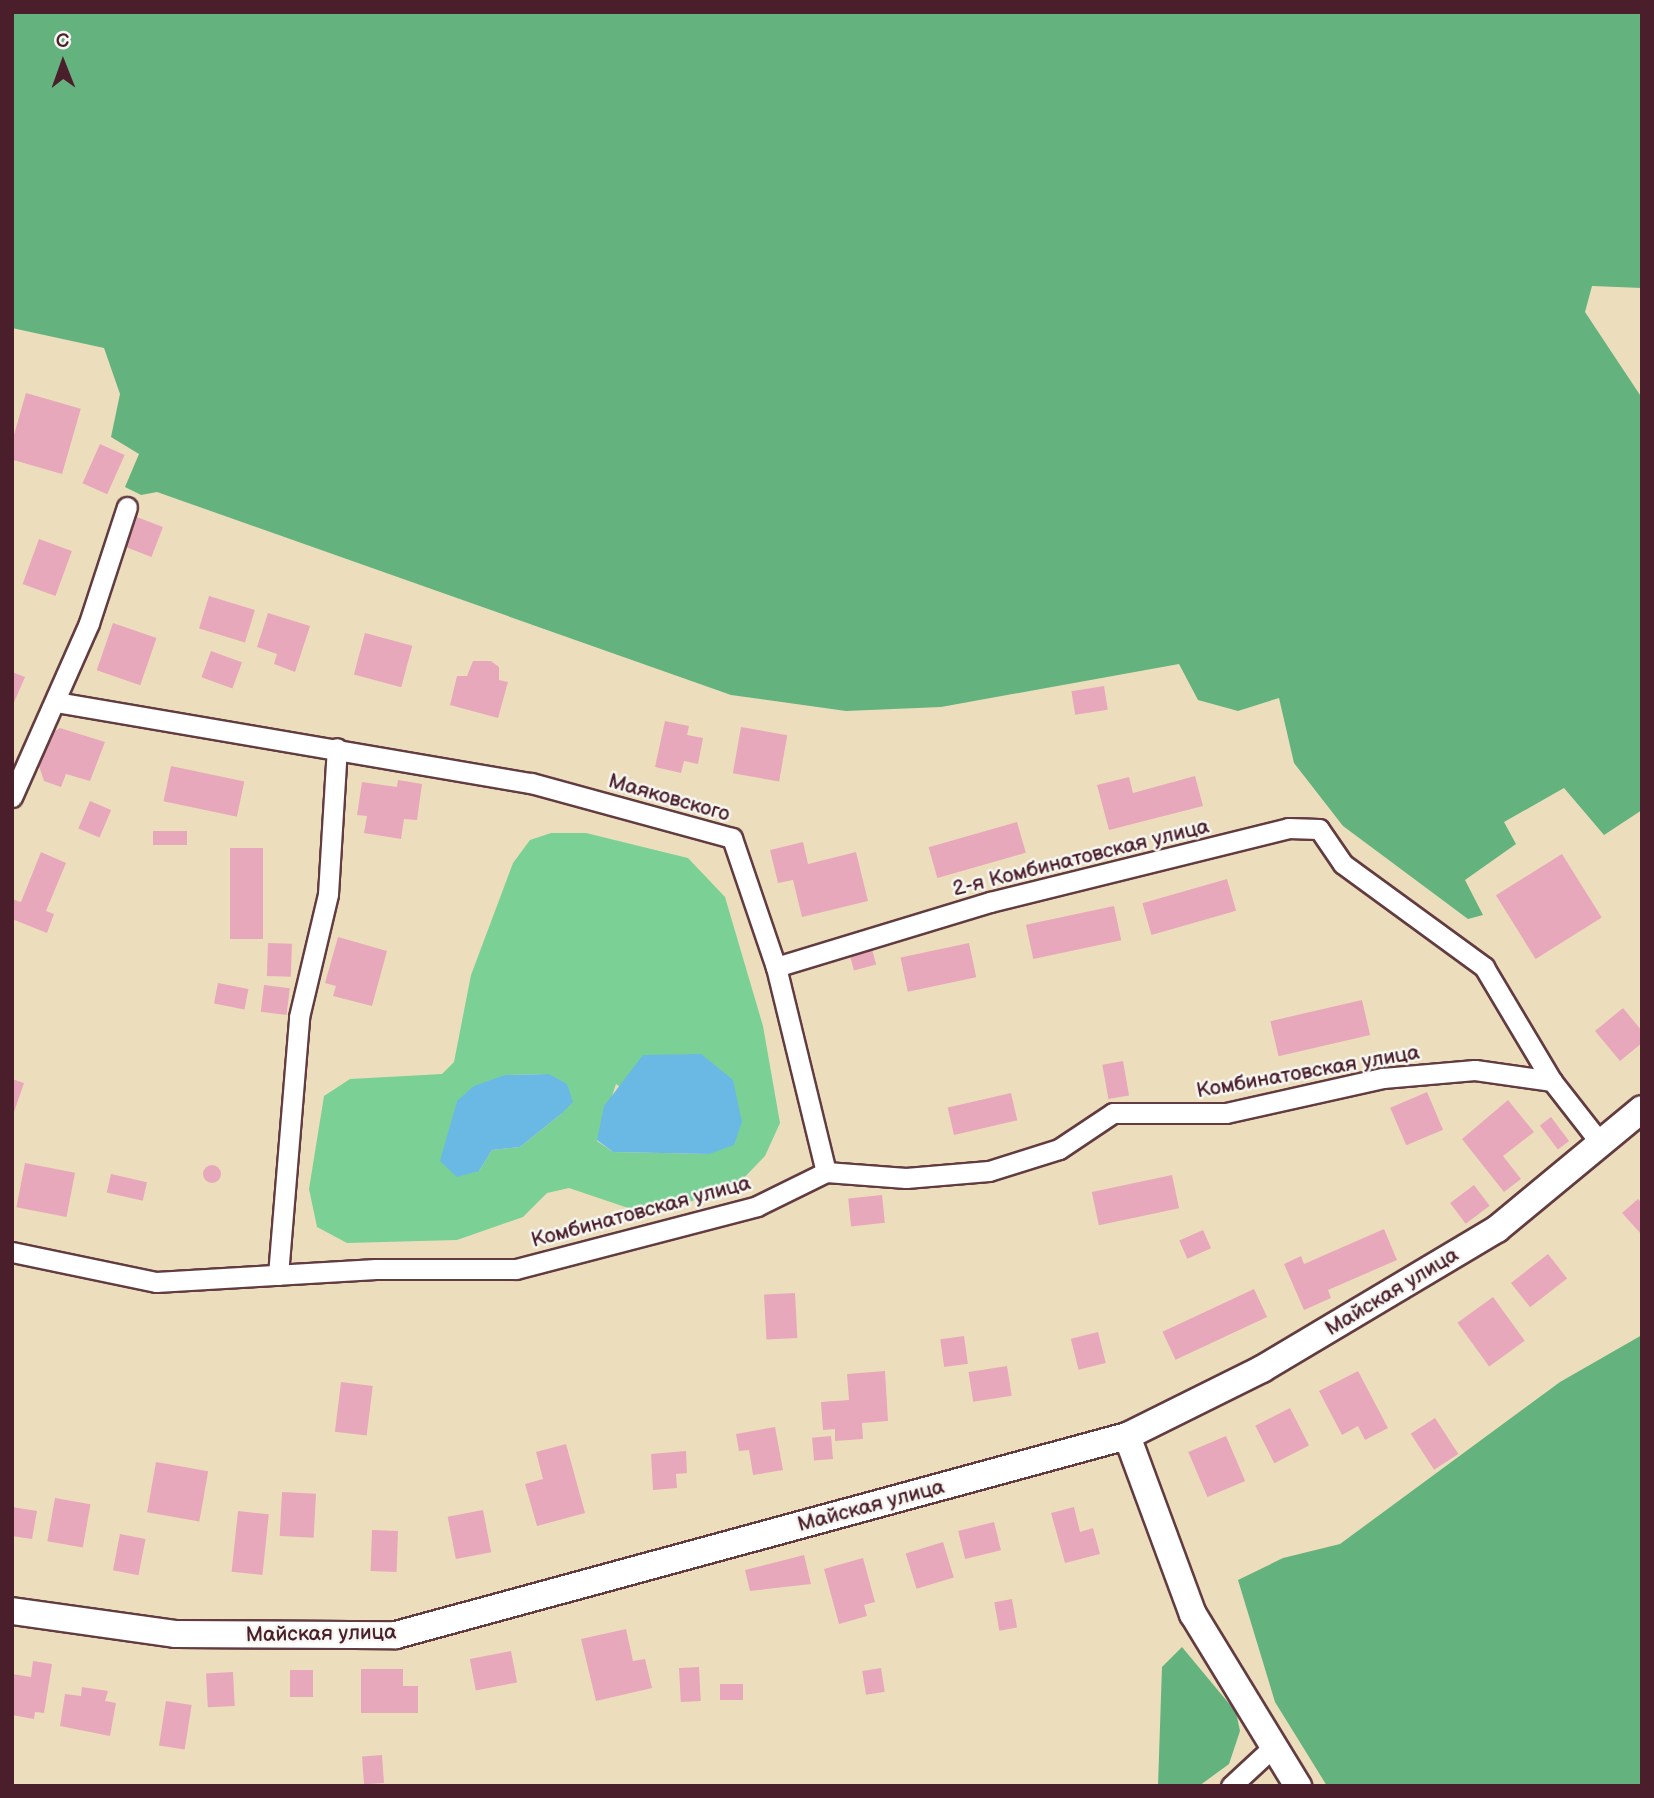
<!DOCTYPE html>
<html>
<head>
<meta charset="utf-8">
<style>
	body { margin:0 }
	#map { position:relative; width:1654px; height:1798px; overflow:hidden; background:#ecdebc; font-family:"Balsamiq Sans",sans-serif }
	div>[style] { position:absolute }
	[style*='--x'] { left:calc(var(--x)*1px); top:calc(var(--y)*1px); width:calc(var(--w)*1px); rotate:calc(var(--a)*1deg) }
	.green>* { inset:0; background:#7bd195 }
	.forest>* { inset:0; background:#64b37e }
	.water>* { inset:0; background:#69b9e4 }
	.building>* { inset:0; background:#e8a8bb; transform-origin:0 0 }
	.round { border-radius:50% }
	.roads { filter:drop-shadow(2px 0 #623c41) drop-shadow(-2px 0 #623c41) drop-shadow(0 2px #623c41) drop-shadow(0 -2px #623c41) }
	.street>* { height:19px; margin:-9.5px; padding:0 9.5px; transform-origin:9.5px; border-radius:9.5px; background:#fff }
	.secondary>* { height:26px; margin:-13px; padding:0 13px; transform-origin:13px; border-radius:13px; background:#fff }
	span { translate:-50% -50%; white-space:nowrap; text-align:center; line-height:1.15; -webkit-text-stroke:5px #f6f6f2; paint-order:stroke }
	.street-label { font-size:21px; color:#4a1f2b }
	.frame { position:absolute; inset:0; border:14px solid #4a1f2b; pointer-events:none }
	.north { position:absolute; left:28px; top:28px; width:70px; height:70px; -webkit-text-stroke:5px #f6f6f2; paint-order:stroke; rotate:359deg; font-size:19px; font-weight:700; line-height:28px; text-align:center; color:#4a1f2b }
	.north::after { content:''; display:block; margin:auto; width:24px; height:32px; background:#4a1f2b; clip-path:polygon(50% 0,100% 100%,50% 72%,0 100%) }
</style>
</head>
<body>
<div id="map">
	<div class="green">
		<div style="clip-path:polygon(evenodd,551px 833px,586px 833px,688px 858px,725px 897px,763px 1026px,780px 1123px,765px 1156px,737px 1185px,678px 1206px,637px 1211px,569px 1188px,547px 1193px,523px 1217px,457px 1240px,347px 1243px,317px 1227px,309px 1189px,324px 1096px,350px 1079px,442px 1074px,454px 1062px,471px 975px,513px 863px,530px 840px,551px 833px,549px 1074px,561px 1114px,520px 1147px,492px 1150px,479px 1171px,450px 1129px,457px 1102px,505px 1075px,549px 1074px,551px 833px,616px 1084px,709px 1154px,613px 1152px,597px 1141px,616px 1084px)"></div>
	</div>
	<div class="forest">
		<div style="clip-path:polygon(12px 12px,1642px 12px,1642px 288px,1592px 286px,1585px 312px,1642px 398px,1642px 810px,1604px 835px,1564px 788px,1504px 822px,1516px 844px,1465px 880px,1483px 915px,1468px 919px,1343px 826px,1294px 763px,1279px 698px,1238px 711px,1198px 700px,1179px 664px,941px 707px,846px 711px,731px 695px,157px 492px,141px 495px,125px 487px,139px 454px,111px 437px,120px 394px,104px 348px,12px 328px)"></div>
		<div style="clip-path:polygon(1642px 1335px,1642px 1786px,1327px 1786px,1275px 1702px,1238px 1580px,1283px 1558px,1340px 1544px,1560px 1382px)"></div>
		<div style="clip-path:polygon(1182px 1647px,1236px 1712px,1240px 1731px,1229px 1764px,1199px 1786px,1158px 1786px,1162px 1667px)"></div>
	</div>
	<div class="water">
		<div style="clip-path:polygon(701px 1054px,733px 1080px,742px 1122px,734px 1145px,709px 1154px,613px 1152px,597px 1140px,604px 1106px,643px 1055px)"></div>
		<div style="clip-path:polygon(549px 1074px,567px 1084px,573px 1102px,561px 1114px,520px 1147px,492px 1150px,479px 1171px,457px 1177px,440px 1161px,457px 1101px,474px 1086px,505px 1075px)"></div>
	</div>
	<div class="building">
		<div style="left:26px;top:393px;width:57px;height:68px;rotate:16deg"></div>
		<div style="left:100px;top:444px;width:27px;height:43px;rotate:24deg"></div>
		<div style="left:134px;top:516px;width:31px;height:32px;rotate:21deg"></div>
		<div style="left:39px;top:539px;width:35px;height:48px;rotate:20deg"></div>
		<div style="left:209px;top:596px;width:48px;height:34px;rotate:17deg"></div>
		<div style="clip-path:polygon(268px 613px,310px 626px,295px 672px,274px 664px,277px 654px,257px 647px)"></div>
		<div style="left:113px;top:623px;width:46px;height:50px;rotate:19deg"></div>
		<div style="left:365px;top:633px;width:49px;height:43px;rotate:15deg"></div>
		<div style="left:211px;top:651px;width:33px;height:28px;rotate:20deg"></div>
		<div style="clip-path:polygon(473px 661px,491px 661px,499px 667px,499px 680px,508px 682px,498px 718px,450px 705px,457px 676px,467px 676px)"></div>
		<div style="clip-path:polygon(12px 672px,25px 677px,12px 707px)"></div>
		<div style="left:1104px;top:686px;width:24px;height:33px;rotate:81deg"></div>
		<div style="clip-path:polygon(665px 721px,689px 726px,687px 735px,703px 738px,698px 764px,684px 761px,681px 773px,655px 767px)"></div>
		<div style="left:741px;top:727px;width:47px;height:47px;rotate:10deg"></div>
		<div style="clip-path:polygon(60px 728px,105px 742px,90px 781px,66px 774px,61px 787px,44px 781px,38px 763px,48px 735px)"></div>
		<div style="left:171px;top:766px;width:75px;height:36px;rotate:12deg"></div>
		<div style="clip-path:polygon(1195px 776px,1203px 806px,1109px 830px,1097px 785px,1129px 777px,1133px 793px)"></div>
		<div style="clip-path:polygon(398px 780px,422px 784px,417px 820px,404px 819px,401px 839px,364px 833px,367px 816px,357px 815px,362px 782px,397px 787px)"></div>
		<div style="left:90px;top:801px;width:23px;height:30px;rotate:23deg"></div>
		<div style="left:1017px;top:822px;width:32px;height:92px;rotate:74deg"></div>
		<div style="left:153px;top:831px;width:34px;height:14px"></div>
		<div style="clip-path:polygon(803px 842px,808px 864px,856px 852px,868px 901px,802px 917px,793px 880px,778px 883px,770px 850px)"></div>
		<div style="left:230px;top:848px;width:33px;height:91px"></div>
		<div style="clip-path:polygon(41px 852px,66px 863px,46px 911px,54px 914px,47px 933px,12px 919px,12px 899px,21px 902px)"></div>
		<div style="left:1562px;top:854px;width:75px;height:78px;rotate:58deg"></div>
		<div style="left:1227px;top:879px;width:33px;height:88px;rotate:74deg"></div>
		<div style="left:1114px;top:906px;width:35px;height:90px;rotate:78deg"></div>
		<div style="clip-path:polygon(338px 937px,387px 951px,372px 1006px,333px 996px,336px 986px,325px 983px)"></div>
		<div style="left:268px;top:943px;width:24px;height:33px;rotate:2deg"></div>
		<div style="left:969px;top:943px;width:35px;height:70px;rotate:78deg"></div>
		<div style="left:872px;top:949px;width:16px;height:23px;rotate:75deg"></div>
		<div style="left:218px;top:983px;width:31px;height:21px;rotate:11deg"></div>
		<div style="left:264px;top:985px;width:26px;height:27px;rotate:7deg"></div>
		<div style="left:1362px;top:1000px;width:36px;height:94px;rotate:77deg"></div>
		<div style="clip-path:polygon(1623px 1008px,1642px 1031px,1642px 1043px,1620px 1061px,1595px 1031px)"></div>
		<div style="left:1123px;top:1061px;width:35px;height:21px;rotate:80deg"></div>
		<div style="clip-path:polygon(12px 1079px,24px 1083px,13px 1115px,12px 1115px)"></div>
		<div style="left:1427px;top:1092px;width:41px;height:40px;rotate:67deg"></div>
		<div style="left:1011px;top:1093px;width:28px;height:65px;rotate:77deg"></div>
		<div style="clip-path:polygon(1508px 1100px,1534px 1132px,1503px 1156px,1521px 1179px,1504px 1192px,1462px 1139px)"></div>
		<div style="left:1551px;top:1117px;width:30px;height:14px;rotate:53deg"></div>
		<div style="left:25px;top:1163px;width:51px;height:45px;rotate:11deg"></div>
		<div class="round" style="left:203px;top:1165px;width:18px;height:18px"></div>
		<div style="left:111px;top:1174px;width:37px;height:19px;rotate:13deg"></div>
		<div style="left:1172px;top:1175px;width:34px;height:82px;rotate:78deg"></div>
		<div style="left:1474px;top:1185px;width:26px;height:30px;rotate:53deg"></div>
		<div style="left:882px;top:1195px;width:28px;height:34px;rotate:84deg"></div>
		<div style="clip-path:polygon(1638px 1199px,1642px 1203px,1642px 1235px,1622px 1213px)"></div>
		<div style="clip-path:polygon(1384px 1229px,1397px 1260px,1328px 1290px,1331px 1298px,1304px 1310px,1284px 1264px,1301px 1256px,1304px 1264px)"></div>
		<div style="left:1203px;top:1230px;width:20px;height:26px;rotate:66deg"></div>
		<div style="left:1548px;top:1254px;width:31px;height:47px;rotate:52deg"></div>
		<div style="left:1254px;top:1289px;width:31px;height:101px;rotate:65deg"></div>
		<div style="left:795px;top:1293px;width:45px;height:31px;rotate:87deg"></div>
		<div style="left:1493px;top:1297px;width:54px;height:44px;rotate:54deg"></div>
		<div style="left:1098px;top:1332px;width:32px;height:28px;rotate:76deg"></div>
		<div style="left:964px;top:1336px;width:28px;height:24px;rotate:82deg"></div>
		<div style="left:1007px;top:1366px;width:30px;height:39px;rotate:81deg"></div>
		<div style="clip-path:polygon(885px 1371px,888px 1421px,862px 1423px,863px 1439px,835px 1441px,835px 1429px,823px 1430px,821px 1402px,849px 1400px,847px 1374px)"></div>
		<div style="clip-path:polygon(1358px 1371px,1388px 1428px,1365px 1440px,1358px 1426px,1342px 1435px,1319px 1391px)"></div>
		<div style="left:341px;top:1382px;width:32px;height:50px;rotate:7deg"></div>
		<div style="left:1290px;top:1408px;width:42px;height:39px;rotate:63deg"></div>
		<div style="left:1435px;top:1418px;width:43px;height:29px;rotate:57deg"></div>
		<div style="clip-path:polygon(775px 1427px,783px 1470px,753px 1475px,749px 1450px,739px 1451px,736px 1434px)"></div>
		<div style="left:831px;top:1436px;width:23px;height:19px;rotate:85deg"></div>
		<div style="left:1226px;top:1436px;width:49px;height:41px;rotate:67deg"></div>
		<div style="clip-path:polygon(566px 1444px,585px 1513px,537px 1526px,525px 1484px,543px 1479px,536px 1452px)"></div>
		<div style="clip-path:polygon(686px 1451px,687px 1473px,676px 1474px,677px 1488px,653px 1490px,651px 1454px)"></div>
		<div style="left:156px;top:1462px;width:53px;height:51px;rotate:10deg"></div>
		<div style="left:282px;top:1492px;width:34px;height:44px;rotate:3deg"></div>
		<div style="left:55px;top:1498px;width:36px;height:44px;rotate:10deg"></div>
		<div style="clip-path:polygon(12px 1507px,37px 1511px,32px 1539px,12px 1536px)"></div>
		<div style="clip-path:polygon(1074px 1507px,1080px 1532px,1093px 1528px,1100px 1554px,1065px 1563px,1051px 1513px)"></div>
		<div style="left:483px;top:1510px;width:43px;height:36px;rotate:79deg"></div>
		<div style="left:238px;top:1511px;width:31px;height:61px;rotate:6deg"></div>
		<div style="left:994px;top:1522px;width:29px;height:37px;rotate:76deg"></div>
		<div style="left:372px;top:1530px;width:26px;height:41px;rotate:2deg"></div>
		<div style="left:120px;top:1534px;width:26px;height:37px;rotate:11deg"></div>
		<div style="left:943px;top:1542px;width:37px;height:39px;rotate:73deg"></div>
		<div style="clip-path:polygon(804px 1555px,811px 1584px,750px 1591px,745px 1570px)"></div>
		<div style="clip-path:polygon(863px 1558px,875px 1602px,864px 1605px,867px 1616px,839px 1624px,824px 1569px)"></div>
		<div style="left:1012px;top:1599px;width:29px;height:18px;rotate:80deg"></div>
		<div style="clip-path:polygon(626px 1629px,633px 1661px,645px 1659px,652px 1688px,596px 1701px,581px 1639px)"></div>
		<div style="left:511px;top:1651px;width:32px;height:42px;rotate:79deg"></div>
		<div style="clip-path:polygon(33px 1661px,52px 1664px,44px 1713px,35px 1712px,34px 1719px,12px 1715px,12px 1674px,31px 1677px)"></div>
		<div style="left:699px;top:1667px;width:34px;height:20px;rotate:87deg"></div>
		<div style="left:881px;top:1668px;width:24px;height:19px;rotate:81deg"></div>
		<div style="clip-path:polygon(361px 1669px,403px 1669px,403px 1686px,418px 1686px,418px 1713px,361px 1713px)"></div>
		<div style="left:290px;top:1670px;width:23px;height:27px"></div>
		<div style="left:233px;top:1672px;width:34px;height:27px;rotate:87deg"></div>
		<div style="left:720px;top:1684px;width:23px;height:16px"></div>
		<div style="clip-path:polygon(82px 1687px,108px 1691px,105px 1701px,116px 1703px,110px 1736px,60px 1726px,65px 1694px,81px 1696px)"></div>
		<div style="left:166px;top:1701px;width:26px;height:45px;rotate:9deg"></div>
		<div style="left:382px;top:1755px;width:28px;height:20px;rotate:86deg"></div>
	</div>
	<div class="roads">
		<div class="street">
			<div style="--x:56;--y:702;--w:482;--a:9.7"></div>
			<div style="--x:531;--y:783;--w:208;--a:15.3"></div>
			<div style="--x:732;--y:838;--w:136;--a:71.2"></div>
			<div style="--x:776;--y:967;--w:211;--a:76.3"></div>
			<div style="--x:12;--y:797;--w:190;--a:-66.1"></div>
			<div style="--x:89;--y:623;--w:122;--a:-71.9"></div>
			<div style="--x:776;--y:967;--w:224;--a:-16.9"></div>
			<div style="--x:990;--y:902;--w:307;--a:-13.9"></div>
			<div style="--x:1288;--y:828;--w:31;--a:2"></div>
			<div style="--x:1319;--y:829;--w:42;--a:55.6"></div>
			<div style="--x:1343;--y:864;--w:175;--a:36.1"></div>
			<div style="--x:1484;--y:967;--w:133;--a:59.2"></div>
			<div style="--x:1552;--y:1081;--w:81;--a:52"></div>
			<div style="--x:12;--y:1252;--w:147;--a:11.8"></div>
			<div style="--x:156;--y:1282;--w:220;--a:-3.4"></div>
			<div style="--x:376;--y:1269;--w:140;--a:0"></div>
			<div style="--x:516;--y:1269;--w:249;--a:-14.6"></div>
			<div style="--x:757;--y:1206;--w:77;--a:-26.2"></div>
			<div style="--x:826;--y:1172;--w:80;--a:4.3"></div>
			<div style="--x:906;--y:1178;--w:83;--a:-4.8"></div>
			<div style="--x:989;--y:1171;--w:73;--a:-17.4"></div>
			<div style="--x:1059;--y:1149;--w:65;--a:-33.7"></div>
			<div style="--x:1113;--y:1113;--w:113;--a:0"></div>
			<div style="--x:1226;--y:1113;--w:161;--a:-12.6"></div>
			<div style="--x:1383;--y:1078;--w:92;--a:-5"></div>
			<div style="--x:1475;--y:1070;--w:78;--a:8.1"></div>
			<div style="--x:278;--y:1275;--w:259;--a:-85.3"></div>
			<div style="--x:299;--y:1017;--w:126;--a:-76.7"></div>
			<div style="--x:328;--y:894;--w:146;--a:-86.5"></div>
			<div style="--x:1231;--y:1786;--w:56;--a:-42.8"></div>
		</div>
		<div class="secondary">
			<div style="--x:1127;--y:1436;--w:190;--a:69.7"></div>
			<div style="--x:1193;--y:1614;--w:202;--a:58.6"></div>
			<div style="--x:12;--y:1611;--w:166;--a:8"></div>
			<div style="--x:176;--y:1634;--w:220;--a:0.3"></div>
			<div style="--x:396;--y:1635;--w:758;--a:-15.23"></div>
			<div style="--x:1127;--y:1436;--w:151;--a:-26.4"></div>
			<div style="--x:1262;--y:1369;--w:274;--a:-30.8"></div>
			<div style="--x:1497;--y:1229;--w:188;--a:-39.6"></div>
		</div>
	</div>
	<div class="street-label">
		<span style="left:669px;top:798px;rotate:16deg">Маяковского</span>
		<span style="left:1081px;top:858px;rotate:-14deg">2-я Комбинатовская улица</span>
		<span style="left:1308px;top:1072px;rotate:-10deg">Комбинатовская улица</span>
		<span style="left:641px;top:1212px;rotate:-15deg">Комбинатовская улица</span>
		<span style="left:1392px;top:1292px;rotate:-31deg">Майская улица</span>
		<span style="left:871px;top:1506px;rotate:-15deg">Майская улица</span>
		<span style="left:321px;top:1634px;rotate:-1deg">Майская улица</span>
	</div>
	<div class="frame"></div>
	<div class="north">С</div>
</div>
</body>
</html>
